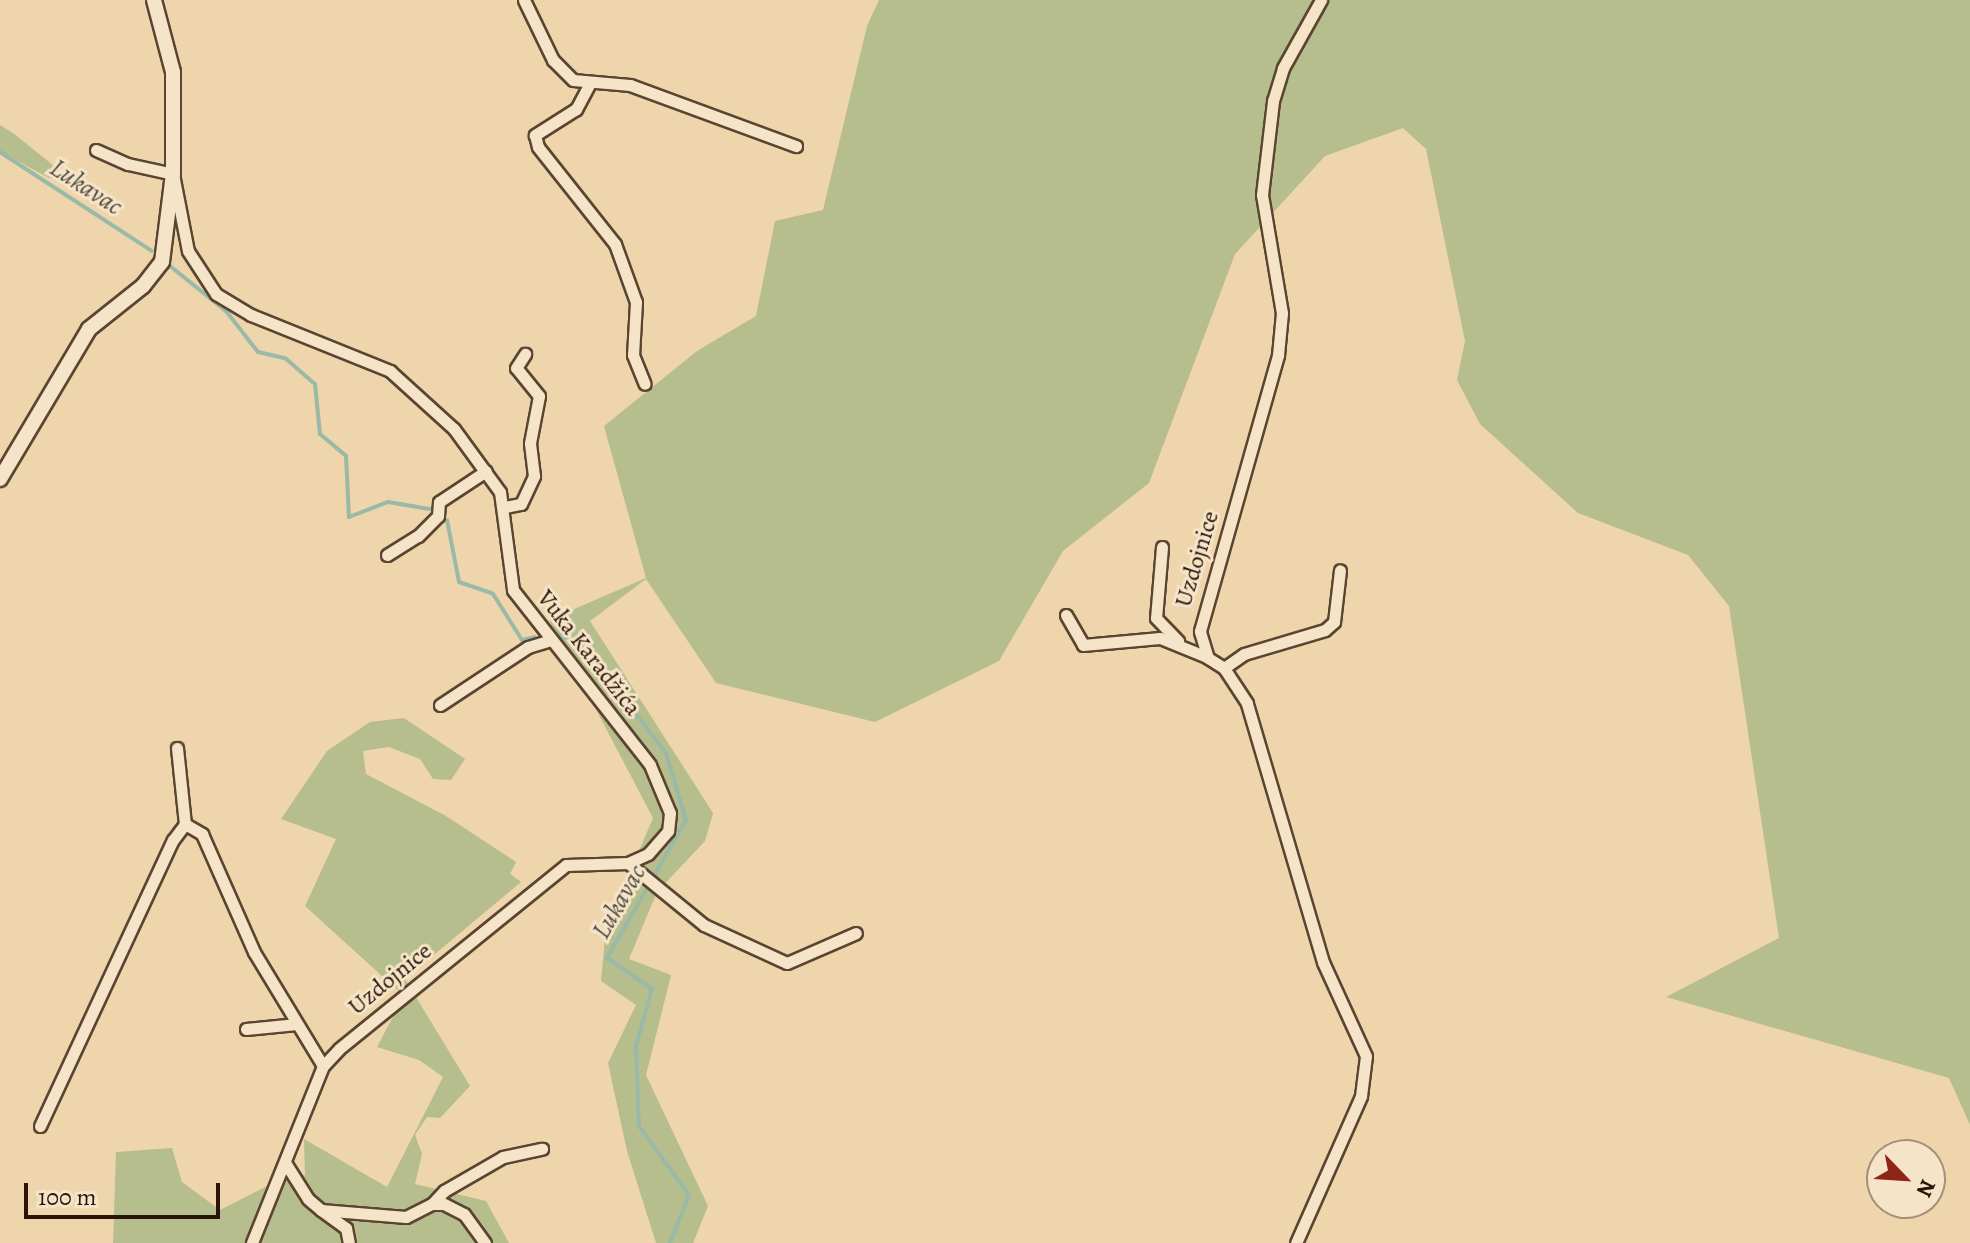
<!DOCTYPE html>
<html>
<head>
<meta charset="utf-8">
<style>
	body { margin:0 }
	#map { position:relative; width:1970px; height:1243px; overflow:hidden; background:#efd5ab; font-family:Alegreya,serif }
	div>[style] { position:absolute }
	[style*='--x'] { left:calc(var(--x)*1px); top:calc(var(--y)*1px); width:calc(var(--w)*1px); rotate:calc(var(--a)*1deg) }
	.green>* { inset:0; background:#b5be8c }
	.stream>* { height:4px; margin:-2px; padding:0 2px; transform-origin:2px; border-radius:2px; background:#9ab9a7 }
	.roads { filter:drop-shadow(2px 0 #5b4431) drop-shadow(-2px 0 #5b4431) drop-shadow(0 2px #5b4431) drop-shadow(0 -2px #5b4431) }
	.minor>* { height:11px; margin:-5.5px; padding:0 5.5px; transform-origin:5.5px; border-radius:5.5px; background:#f5e4c8 }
	.tertiary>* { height:14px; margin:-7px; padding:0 7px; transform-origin:7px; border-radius:7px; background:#f5e4c8 }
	span { translate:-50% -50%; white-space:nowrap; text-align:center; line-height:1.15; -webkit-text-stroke:6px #f5e4c8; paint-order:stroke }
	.street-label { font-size:24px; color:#2a1308 }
	.water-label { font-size:26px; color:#514d40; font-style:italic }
	.north { position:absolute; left:1866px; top:1139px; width:80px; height:80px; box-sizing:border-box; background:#f5e4c8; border:2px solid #a4907b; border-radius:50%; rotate:115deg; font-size:22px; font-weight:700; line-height:32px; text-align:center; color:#2a1308 }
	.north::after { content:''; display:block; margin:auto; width:28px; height:36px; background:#8f2418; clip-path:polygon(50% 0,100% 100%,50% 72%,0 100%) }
	.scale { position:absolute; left:24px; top:1183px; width:196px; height:36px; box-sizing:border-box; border:4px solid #2a1308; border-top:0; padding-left:10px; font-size:24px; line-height:28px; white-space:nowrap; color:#2a1308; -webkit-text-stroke:6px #f5e4c8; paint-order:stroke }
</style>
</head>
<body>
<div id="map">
	<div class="green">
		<div style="clip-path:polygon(879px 0,1970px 0,1970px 1125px,1949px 1078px,1666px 997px,1779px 938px,1729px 606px,1688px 555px,1578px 513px,1480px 424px,1457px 380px,1465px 341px,1426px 149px,1403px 128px,1325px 156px,1235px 254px,1149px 483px,1063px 551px,999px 661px,875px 722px,716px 683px,646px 579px,590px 621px,713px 813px,705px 841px,657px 892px,629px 959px,671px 975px,646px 1075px,708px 1206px,693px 1243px,656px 1243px,627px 1151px,608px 1063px,636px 1005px,601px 981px,606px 928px,653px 818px,549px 620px,646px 578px,604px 426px,697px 351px,756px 316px,775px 221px,823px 210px,867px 26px)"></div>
		<div style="clip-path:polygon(0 125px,13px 133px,74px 182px,47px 177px,0 151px)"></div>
		<div style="clip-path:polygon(404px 718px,465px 759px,451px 780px,433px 779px,420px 759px,389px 747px,363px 751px,366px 774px,446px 816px,516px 862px,510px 874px,521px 882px,405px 979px,470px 1086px,440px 1118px,427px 1117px,415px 1135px,422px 1154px,415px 1184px,486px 1201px,509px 1243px,113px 1243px,116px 1152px,172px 1148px,182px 1182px,220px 1210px,291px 1174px,305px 1175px,304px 1139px,387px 1187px,443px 1077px,419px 1060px,377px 1047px,404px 996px,305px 906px,336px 839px,281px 819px,327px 751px,370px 722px)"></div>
	</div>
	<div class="stream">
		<div style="--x:0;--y:152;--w:181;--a:33.1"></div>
		<div style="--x:170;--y:266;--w:72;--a:38.8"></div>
		<div style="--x:226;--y:311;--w:52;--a:52"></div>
		<div style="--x:258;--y:352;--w:28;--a:13"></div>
		<div style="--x:285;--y:358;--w:40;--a:41"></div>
		<div style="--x:315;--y:384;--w:50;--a:84.3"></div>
		<div style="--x:320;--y:434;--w:34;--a:40"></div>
		<div style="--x:346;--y:456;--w:61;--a:87.2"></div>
		<div style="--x:349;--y:517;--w:42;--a:-21"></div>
		<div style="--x:388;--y:502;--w:42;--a:9.7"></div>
		<div style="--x:447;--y:520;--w:63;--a:79"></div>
		<div style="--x:459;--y:582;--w:36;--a:19"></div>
		<div style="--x:493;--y:594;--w:54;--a:57.8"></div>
		<div style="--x:522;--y:640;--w:13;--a:-13"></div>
		<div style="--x:558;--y:633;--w:37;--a:34"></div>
		<div style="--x:589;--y:654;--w:125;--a:52.1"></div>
		<div style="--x:666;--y:753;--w:70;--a:73.4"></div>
		<div style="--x:686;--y:820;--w:159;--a:119.8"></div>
		<div style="--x:607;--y:958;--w:55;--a:34.6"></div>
		<div style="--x:652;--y:989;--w:59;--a:105.7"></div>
		<div style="--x:636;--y:1046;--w:80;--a:87.9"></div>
		<div style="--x:639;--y:1126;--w:85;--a:54.1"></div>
		<div style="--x:689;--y:1195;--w:52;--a:111.6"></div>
	</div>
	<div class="roads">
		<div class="minor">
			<div style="--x:524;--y:0;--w:67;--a:64.2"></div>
			<div style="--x:553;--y:60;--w:28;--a:45"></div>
			<div style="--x:573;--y:80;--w:57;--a:5"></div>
			<div style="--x:630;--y:85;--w:177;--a:20.2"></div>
			<div style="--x:590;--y:83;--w:30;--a:118"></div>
			<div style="--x:576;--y:109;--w:49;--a:147.6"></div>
			<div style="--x:535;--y:135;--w:12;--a:76"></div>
			<div style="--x:538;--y:147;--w:124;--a:51.6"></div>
			<div style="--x:615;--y:244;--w:62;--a:70.1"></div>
			<div style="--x:636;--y:302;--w:53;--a:93.2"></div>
			<div style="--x:633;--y:355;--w:31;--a:68"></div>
			<div style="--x:96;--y:150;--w:35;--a:24"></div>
			<div style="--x:128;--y:164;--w:46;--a:12.5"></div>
			<div style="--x:173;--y:174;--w:78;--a:79"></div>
			<div style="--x:188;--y:251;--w:51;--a:56.9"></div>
			<div style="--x:216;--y:294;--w:41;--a:31"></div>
			<div style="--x:251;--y:315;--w:150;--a:21.9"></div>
			<div style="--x:390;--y:371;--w:86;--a:42.2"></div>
			<div style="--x:454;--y:429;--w:78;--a:53.9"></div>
			<div style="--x:500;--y:492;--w:99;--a:82.4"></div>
			<div style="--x:513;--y:590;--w:222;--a:51.9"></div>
			<div style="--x:650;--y:765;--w:52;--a:67.4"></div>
			<div style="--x:670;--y:813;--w:18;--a:96"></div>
			<div style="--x:668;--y:831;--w:30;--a:131"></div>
			<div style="--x:648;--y:854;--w:22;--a:156"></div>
			<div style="--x:628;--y:863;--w:62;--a:178.2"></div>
			<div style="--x:566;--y:865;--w:292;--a:141"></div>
			<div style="--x:339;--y:1049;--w:23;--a:133"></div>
			<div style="--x:323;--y:1066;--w:191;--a:111.9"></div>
			<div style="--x:505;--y:507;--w:16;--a:-11"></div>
			<div style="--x:521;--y:504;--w:31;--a:-65"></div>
			<div style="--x:534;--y:476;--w:33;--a:-97"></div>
			<div style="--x:530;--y:443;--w:48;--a:-79.2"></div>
			<div style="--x:539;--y:396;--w:36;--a:-129"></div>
			<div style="--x:516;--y:368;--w:17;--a:-57"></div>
			<div style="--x:1162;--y:547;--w:71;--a:94.8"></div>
			<div style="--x:1156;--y:618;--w:32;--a:46"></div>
			<div style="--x:387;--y:555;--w:36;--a:-32"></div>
			<div style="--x:418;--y:536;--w:28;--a:-45"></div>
			<div style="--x:438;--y:516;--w:14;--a:-86"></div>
			<div style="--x:439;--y:502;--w:56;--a:-33.4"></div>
			<div style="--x:1066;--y:615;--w:34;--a:60"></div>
			<div style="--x:1083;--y:645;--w:77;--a:-5.2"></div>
			<div style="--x:1160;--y:638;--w:51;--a:22"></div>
			<div style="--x:1224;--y:668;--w:24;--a:-35"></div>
			<div style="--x:1244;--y:654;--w:84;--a:-16.5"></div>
			<div style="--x:1325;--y:630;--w:12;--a:-42"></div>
			<div style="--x:1334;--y:622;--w:52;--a:-83.4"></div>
			<div style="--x:440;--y:705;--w:105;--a:-33.4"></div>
			<div style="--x:528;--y:647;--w:24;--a:-17"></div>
			<div style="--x:177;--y:748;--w:76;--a:84"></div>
			<div style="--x:628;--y:863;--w:98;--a:39.2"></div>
			<div style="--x:704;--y:925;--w:91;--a:24.6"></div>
			<div style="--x:787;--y:963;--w:75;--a:-23.5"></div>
			<div style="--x:246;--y:1029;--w:51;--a:-5.6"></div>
			<div style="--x:40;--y:1126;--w:315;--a:-65.1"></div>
			<div style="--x:173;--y:840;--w:20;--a:-53"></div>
			<div style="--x:185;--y:824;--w:20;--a:30"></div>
			<div style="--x:202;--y:834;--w:129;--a:66.2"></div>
			<div style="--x:254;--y:952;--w:133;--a:58.8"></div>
			<div style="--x:286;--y:1164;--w:41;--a:57.8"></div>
			<div style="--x:308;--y:1199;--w:17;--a:40"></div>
			<div style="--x:321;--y:1210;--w:85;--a:4.7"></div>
			<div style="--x:406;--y:1217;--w:29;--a:-27"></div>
			<div style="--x:432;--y:1204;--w:12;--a:0"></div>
			<div style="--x:444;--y:1204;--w:22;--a:27"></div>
			<div style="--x:464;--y:1214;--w:36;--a:54"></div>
			<div style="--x:432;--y:1204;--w:18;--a:-47"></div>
			<div style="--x:444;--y:1191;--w:68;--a:-30"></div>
			<div style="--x:503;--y:1157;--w:40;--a:-12"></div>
			<div style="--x:321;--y:1210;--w:31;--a:36"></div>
			<div style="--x:346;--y:1228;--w:15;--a:79"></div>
			<div style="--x:1296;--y:1243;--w:161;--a:-66.1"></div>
			<div style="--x:1361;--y:1096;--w:40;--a:-82.9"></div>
			<div style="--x:1366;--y:1056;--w:103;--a:-114.6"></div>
			<div style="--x:1323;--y:962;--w:270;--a:-106.4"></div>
			<div style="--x:1247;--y:703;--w:42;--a:-123.3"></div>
			<div style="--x:1224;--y:668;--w:19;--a:-148"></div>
			<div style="--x:1208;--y:658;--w:28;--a:-107"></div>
			<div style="--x:1200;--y:631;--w:287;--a:-74.2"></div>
			<div style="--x:1278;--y:355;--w:42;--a:-84.6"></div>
			<div style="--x:1282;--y:313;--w:120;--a:-99.6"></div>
			<div style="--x:1262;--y:195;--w:95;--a:-83.3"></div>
			<div style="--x:1273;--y:101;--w:34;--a:-73"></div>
			<div style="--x:1283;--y:68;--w:78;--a:-60.8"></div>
		</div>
		<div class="tertiary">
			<div style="--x:0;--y:479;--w:174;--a:-59.3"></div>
			<div style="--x:89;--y:329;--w:69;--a:-38.5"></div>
			<div style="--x:143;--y:286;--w:31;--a:-52"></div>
			<div style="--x:162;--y:262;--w:89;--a:-82.9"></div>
			<div style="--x:173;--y:174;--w:102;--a:-90"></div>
			<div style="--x:173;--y:72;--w:74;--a:-104.8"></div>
		</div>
	</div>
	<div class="street-label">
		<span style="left:1197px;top:559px;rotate:-73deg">Uzdojnice</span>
		<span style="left:589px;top:653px;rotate:52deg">Vuka Karadžića</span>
		<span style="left:390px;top:979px;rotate:-39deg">Uzdojnice</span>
	</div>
	<div class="water-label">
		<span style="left:86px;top:187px;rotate:33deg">Lukavac</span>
		<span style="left:619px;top:902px;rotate:-60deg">Lukavac</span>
	</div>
	<div class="north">N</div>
	<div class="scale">100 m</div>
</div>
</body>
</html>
